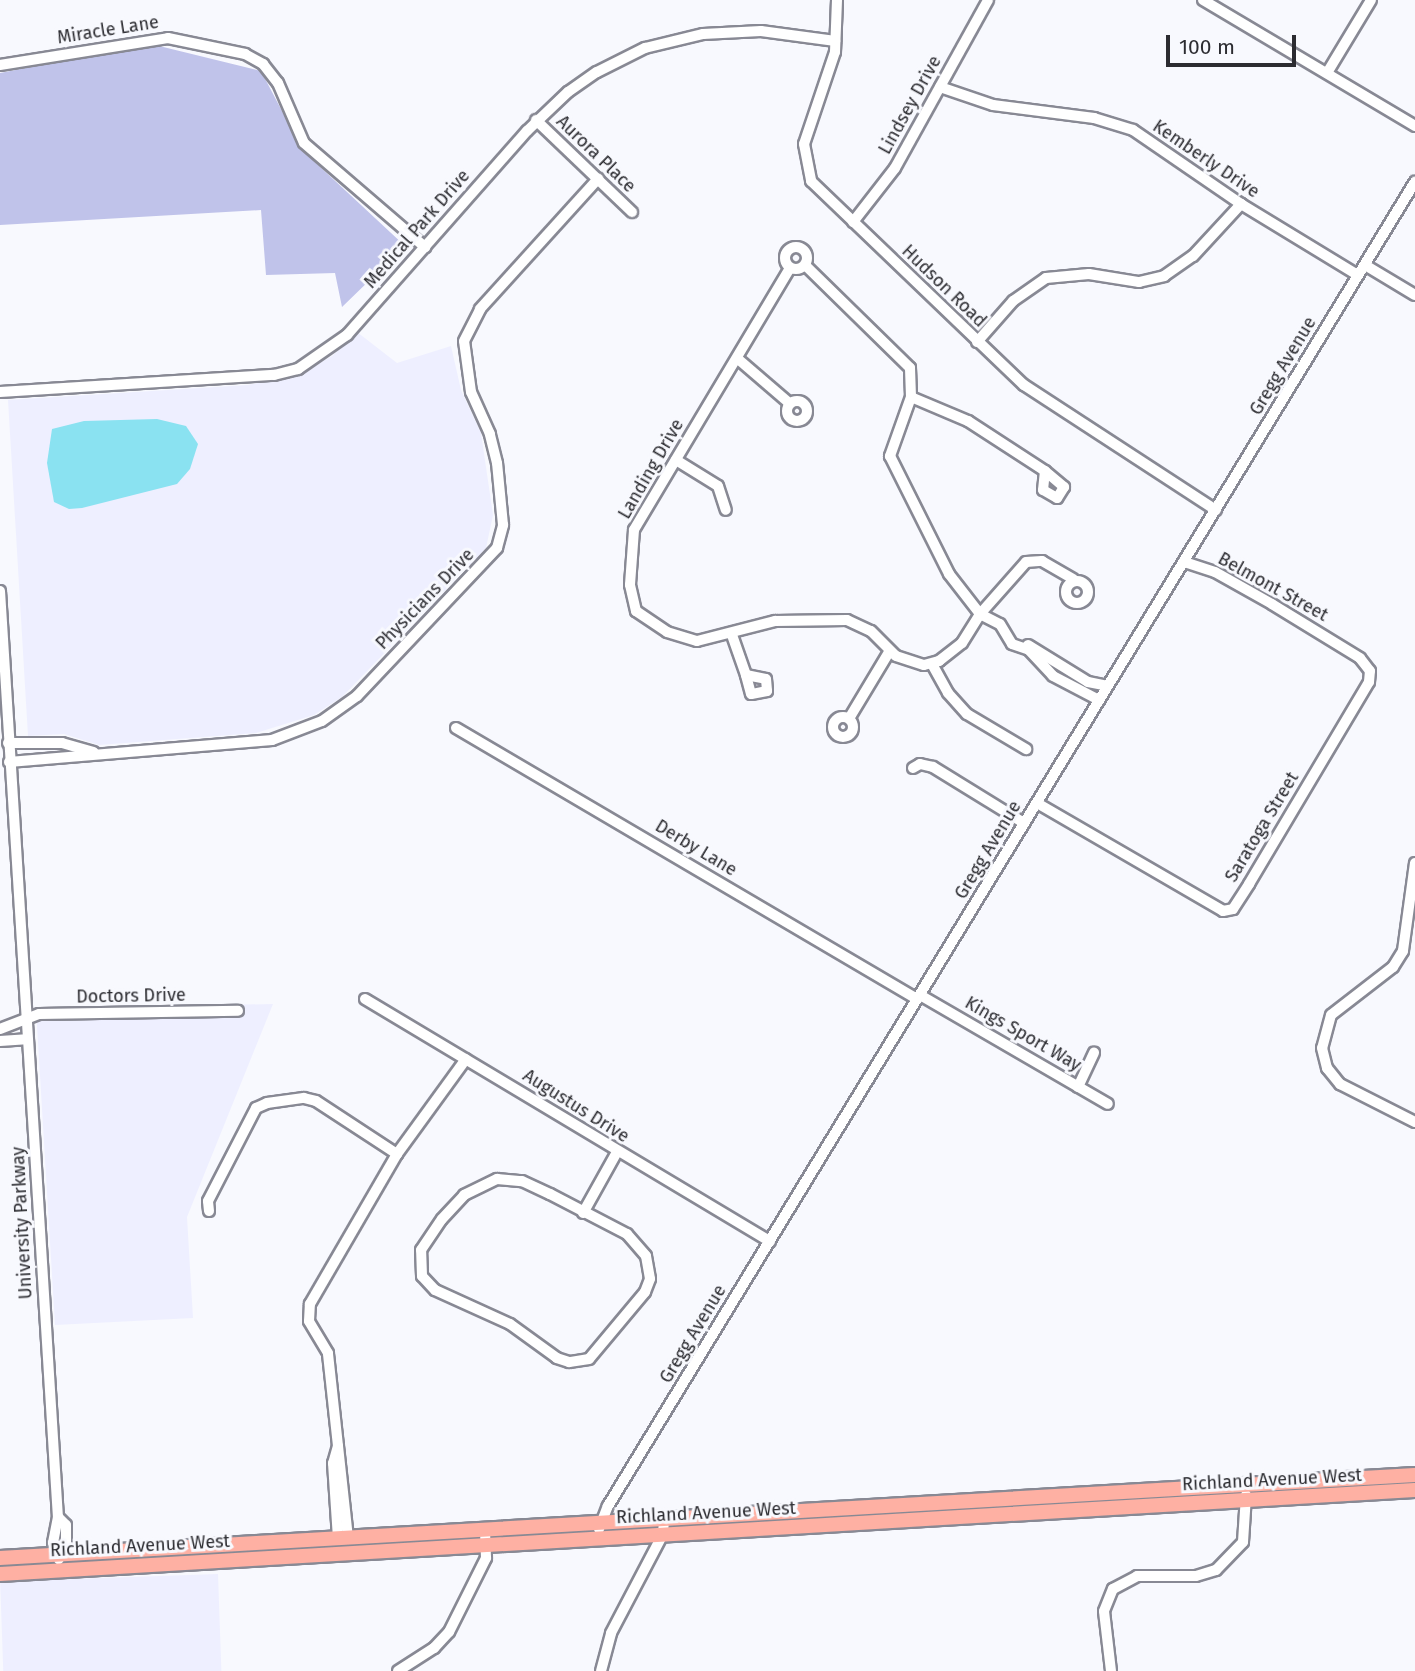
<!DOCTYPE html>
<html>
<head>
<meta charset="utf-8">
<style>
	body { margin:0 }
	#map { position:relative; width:1415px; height:1671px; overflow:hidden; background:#f8f9fe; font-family:"Fira Sans",sans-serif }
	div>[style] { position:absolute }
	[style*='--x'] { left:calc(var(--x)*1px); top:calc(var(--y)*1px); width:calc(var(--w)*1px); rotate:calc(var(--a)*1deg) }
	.built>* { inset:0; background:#eeefff; transform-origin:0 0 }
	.green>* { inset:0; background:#c0c3ea }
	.water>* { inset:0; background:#8ae2f1 }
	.roads { filter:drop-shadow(2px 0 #888994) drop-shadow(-2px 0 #888994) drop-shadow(0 2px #888994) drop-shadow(0 -2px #888994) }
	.minor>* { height:10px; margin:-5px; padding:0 5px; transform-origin:5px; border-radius:5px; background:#fff }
	.minor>.ring { margin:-5px; padding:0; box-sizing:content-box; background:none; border:10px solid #fff; border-radius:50% }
	.major>* { height:14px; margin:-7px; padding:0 7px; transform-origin:7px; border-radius:7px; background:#feb0a3 }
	span { translate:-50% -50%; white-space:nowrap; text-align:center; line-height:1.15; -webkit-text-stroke:6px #f8f9fe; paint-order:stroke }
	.street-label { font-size:18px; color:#2c2c31 }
	.scale { position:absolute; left:1166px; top:35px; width:130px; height:32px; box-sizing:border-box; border:4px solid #2c2c31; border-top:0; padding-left:9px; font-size:21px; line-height:24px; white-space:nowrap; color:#2c2c31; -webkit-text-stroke:5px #f8f9fe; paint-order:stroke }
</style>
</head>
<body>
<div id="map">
	<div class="built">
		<div style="clip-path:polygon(357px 332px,397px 363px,451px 346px,461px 390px,481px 433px,493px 515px,486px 548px,342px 697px,314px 715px,256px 733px,99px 745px,64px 734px,28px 736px,8px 400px,248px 385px,301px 374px,332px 356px)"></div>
		<div style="clip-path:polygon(273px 1004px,187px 1217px,193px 1318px,55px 1325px,36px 1009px)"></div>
		<div style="left:218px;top:1574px;width:97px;height:218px;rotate:88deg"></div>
	</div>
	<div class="green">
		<div style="clip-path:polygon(151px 44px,261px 71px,303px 151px,405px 246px,342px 307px,335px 273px,266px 275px,261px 210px,0 225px,0 73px)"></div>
	</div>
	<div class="water">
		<div style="clip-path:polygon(157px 419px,186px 426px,198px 444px,190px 469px,177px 484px,82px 508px,69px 509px,54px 502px,47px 463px,52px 429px,84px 421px)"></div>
	</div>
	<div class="roads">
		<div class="minor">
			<div style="--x:837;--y:0;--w:52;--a:92.2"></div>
			<div style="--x:835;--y:52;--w:97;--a:108.6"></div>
			<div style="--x:804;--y:144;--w:38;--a:79"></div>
			<div style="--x:811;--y:181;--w:295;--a:43.8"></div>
			<div style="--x:1024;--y:385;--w:229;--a:33.1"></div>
			<div style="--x:1203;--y:0;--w:247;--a:30.7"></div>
			<div style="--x:0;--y:65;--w:170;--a:-9.1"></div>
			<div style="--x:168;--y:38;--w:79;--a:11.7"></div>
			<div style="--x:245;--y:54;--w:21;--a:29"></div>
			<div style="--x:263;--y:64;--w:24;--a:52"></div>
			<div style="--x:278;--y:83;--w:65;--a:66.6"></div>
			<div style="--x:304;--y:143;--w:160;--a:40.7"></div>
			<div style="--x:1327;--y:73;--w:85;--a:-58.9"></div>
			<div style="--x:940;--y:87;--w:56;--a:18.8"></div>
			<div style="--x:993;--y:105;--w:102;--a:7.3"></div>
			<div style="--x:1094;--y:118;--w:41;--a:17.1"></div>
			<div style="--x:1133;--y:130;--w:131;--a:34.4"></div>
			<div style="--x:1241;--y:204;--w:137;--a:31.3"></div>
			<div style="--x:536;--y:120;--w:133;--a:43.8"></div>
			<div style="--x:853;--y:222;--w:68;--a:-52.1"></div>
			<div style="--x:895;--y:168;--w:192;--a:-61"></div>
			<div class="ring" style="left:785px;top:247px;width:12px;height:12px"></div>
			<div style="--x:805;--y:265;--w:147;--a:44.4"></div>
			<div style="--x:910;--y:368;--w:29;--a:88"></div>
			<div style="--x:911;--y:397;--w:63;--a:109.6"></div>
			<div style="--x:890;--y:456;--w:132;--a:63.4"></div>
			<div style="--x:949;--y:574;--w:51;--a:52.2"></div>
			<div style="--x:980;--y:614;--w:22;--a:27"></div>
			<div style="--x:1000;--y:624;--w:23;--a:59"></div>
			<div style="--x:1012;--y:644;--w:18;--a:19"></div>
			<div style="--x:1029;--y:650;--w:35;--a:47"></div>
			<div style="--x:1053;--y:676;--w:52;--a:27.6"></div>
			<div style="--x:1365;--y:265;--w:58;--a:31"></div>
			<div style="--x:790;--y:268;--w:305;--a:120.8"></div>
			<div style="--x:634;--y:530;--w:55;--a:94.2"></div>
			<div style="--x:630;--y:585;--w:27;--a:77"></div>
			<div style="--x:636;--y:611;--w:37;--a:34"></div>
			<div style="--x:667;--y:632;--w:31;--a:17"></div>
			<div style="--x:697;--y:641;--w:81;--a:-14.4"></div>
			<div style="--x:775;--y:621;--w:72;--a:-0.8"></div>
			<div style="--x:847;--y:620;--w:26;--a:25"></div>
			<div style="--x:871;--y:631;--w:35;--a:45"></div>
			<div style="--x:896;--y:656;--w:29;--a:18"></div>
			<div style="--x:924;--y:665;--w:16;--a:-15"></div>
			<div style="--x:939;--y:661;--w:29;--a:-38"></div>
			<div style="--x:962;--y:643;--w:34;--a:-58"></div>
			<div style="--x:980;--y:614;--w:69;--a:-48.5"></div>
			<div style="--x:1026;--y:562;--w:16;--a:-4"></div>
			<div style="--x:1042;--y:561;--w:36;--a:30"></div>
			<div style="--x:977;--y:342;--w:55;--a:-48.7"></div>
			<div style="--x:1013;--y:301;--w:40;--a:-34.9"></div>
			<div style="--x:1046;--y:278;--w:43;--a:-5.3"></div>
			<div style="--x:1089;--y:274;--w:51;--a:9.1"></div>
			<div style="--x:1139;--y:282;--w:26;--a:-13"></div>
			<div style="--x:1164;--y:276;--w:35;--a:-35"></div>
			<div style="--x:1193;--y:256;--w:71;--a:-47.3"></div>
			<div style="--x:738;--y:359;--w:66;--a:40.7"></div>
			<div style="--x:0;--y:392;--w:275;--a:-3.6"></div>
			<div style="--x:274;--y:375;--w:25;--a:-14"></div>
			<div style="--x:298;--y:369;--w:60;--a:-34.8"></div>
			<div style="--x:347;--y:335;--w:272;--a:-48.6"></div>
			<div style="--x:527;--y:131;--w:57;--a:-43.6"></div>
			<div style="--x:568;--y:92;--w:35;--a:-35"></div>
			<div style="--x:597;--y:72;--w:54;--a:-26.6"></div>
			<div style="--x:645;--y:48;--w:60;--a:-13.6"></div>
			<div style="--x:703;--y:34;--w:58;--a:-3"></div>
			<div style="--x:761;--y:31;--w:75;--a:7.7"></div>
			<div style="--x:911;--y:397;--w:62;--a:22.8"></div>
			<div style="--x:968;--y:421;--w:92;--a:33"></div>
			<div class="ring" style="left:787px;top:401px;width:10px;height:10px"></div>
			<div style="--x:676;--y:460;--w:49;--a:31.8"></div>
			<div style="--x:718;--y:486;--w:25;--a:72"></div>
			<div style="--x:1045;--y:471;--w:25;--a:40"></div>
			<div style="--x:1064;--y:487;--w:13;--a:122"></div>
			<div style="--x:1057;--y:498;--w:16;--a:-150"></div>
			<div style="--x:1043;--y:490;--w:19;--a:-84"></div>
			<div class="ring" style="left:1066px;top:581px;width:12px;height:12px"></div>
			<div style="--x:0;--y:591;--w:928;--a:86.42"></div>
			<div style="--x:58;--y:1517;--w:26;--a:101"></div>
			<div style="--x:53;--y:1543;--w:13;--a:63"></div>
			<div style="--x:732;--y:635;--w:42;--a:70.7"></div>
			<div style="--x:1028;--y:645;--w:70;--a:31.7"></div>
			<div style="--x:1088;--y:682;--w:20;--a:11"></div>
			<div style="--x:932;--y:664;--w:33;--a:61"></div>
			<div style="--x:948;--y:693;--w:28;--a:48"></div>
			<div style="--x:967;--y:714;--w:69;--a:30.7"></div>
			<div style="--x:746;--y:675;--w:20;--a:11"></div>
			<div style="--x:766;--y:679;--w:12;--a:85"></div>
			<div style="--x:767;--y:691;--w:16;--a:169"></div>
			<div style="--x:751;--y:694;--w:20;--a:-105"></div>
			<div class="ring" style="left:833px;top:717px;width:10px;height:10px"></div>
			<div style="--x:850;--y:717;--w:76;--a:-59"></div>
			<div style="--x:456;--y:728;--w:535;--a:30.45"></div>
			<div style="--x:8;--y:743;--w:54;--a:0"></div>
			<div style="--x:62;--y:743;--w:33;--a:16"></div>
			<div style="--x:9;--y:762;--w:264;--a:-4.8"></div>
			<div style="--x:272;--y:740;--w:53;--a:-20.8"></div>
			<div style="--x:322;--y:721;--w:43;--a:-35.5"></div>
			<div style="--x:357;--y:696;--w:204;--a:-46.6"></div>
			<div style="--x:497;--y:548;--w:24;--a:-75"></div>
			<div style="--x:503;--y:525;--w:62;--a:-95.5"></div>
			<div style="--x:497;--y:463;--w:30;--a:-104"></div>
			<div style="--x:490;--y:434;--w:46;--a:-114.3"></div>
			<div style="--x:471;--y:392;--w:51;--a:-97.8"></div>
			<div style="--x:464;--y:341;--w:36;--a:-63"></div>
			<div style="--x:480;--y:309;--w:176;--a:-47.8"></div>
			<div style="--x:913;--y:768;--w:8;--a:-30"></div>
			<div style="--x:920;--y:764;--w:13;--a:13"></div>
			<div style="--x:933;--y:767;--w:107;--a:31.6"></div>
			<div style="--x:1037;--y:803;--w:215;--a:30.1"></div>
			<div style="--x:1223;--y:911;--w:10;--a:-11"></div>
			<div style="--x:1233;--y:909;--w:30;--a:-57"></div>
			<div style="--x:1249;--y:884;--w:235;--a:-59.3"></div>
			<div style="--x:1369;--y:682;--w:11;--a:-85"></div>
			<div style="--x:1370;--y:671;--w:16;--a:-128"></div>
			<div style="--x:1360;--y:658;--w:103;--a:-148.5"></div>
			<div style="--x:1272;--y:604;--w:65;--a:-150.7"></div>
			<div style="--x:1215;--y:572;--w:33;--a:-162"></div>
			<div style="--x:1415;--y:863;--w:89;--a:97.8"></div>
			<div style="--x:1403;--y:951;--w:19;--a:122"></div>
			<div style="--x:1393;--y:967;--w:78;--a:142.3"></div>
			<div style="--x:1331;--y:1015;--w:34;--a:105"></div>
			<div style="--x:1322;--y:1048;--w:21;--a:76"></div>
			<div style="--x:1327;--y:1068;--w:21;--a:51"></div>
			<div style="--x:1340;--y:1084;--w:84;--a:26.9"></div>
			<div style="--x:920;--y:995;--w:217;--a:30.1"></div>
			<div style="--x:365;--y:999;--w:472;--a:30.9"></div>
			<div style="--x:0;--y:1029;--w:42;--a:-21"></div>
			<div style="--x:39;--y:1014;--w:199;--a:-0.9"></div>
			<div style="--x:0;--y:1041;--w:26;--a:-4"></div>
			<div style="--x:1078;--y:1087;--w:38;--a:-65"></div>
			<div style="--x:497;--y:1179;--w:25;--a:5"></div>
			<div style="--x:522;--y:1181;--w:31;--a:25"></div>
			<div style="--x:550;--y:1194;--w:87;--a:27.5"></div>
			<div style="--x:627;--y:1234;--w:29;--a:49"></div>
			<div style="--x:646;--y:1256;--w:23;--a:80"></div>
			<div style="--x:650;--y:1279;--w:14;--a:111"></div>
			<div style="--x:645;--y:1292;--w:87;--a:129.9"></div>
			<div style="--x:589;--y:1359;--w:20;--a:171"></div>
			<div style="--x:569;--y:1362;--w:13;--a:-162"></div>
			<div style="--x:557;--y:1358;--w:58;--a:-144.1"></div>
			<div style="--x:510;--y:1324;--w:82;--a:-155.6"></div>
			<div style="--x:435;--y:1290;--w:19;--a:-133"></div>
			<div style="--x:422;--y:1276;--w:26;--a:-92"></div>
			<div style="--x:421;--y:1250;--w:37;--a:-56"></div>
			<div style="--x:442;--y:1219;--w:33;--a:-47"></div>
			<div style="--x:464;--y:1195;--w:37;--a:-26"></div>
			<div style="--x:209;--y:1211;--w:10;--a:-96"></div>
			<div style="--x:208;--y:1201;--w:105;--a:-62.7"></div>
			<div style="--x:256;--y:1108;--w:12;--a:-24"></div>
			<div style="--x:267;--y:1103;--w:37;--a:-8"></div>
			<div style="--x:304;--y:1098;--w:12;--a:14"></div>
			<div style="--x:316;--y:1101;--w:97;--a:33.2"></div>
			<div style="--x:583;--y:1213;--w:70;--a:-60.9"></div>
			<div style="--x:338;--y:1446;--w:18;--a:106"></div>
			<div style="--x:333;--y:1463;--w:76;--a:86.2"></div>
			<div style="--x:58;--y:1517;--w:11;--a:45"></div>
			<div style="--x:66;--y:1525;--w:20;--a:90"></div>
			<div style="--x:66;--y:1545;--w:16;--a:117"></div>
			<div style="--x:599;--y:1529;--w:25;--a:-69"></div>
			<div style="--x:608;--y:1506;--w:1551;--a:-58.64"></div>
			<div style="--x:348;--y:1538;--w:186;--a:-96.2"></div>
			<div style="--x:328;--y:1353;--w:37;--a:-121"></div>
			<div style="--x:309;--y:1321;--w:17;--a:-87"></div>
			<div style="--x:310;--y:1304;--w:173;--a:-59.9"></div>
			<div style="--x:397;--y:1154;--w:117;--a:-54"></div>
			<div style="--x:398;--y:1671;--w:43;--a:-32.6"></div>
			<div style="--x:434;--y:1648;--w:22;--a:-47"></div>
			<div style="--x:449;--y:1632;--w:83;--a:-63.4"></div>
			<div style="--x:486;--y:1558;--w:27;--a:-92"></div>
			<div style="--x:601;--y:1671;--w:39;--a:-75"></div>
			<div style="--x:611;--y:1633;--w:112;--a:-62.3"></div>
			<div style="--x:663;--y:1534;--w:13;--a:-86"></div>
			<div style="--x:1111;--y:1671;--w:60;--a:-96.7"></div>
			<div style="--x:1104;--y:1611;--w:24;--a:-68"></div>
			<div style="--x:1113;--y:1589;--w:27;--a:-28"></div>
			<div style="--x:1137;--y:1576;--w:59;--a:0"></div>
			<div style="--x:1196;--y:1576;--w:21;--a:-17"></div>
			<div style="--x:1216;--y:1570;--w:39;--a:-46"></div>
			<div style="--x:1243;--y:1542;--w:47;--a:-86.3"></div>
		</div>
		<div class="major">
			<div style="--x:0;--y:1558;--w:1417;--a:-3.36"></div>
			<div style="--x:0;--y:1574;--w:1417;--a:-3.4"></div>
		</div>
	</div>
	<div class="street-label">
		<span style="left:108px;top:30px;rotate:-9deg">Miracle Lane</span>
		<span style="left:910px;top:105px;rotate:-61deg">Lindsey Drive</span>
		<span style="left:596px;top:154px;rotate:44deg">Aurora Place</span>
		<span style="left:1206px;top:159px;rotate:34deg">Kemberly Drive</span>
		<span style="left:417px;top:229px;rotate:-49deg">Medical Park Drive</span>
		<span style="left:944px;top:286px;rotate:44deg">Hudson Road</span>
		<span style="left:1283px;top:366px;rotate:-59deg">Gregg Avenue</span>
		<span style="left:651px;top:469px;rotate:-60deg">Landing Drive</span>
		<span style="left:1273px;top:587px;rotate:29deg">Belmont Street</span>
		<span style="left:425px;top:599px;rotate:-46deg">Physicians Drive</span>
		<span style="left:1262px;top:827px;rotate:-59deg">Saratoga Street</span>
		<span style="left:696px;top:848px;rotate:31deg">Derby Lane</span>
		<span style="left:988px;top:850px;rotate:-59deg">Gregg Avenue</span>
		<span style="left:131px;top:996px;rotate:-1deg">Doctors Drive</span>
		<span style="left:1023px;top:1034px;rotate:30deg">Kings Sport Way</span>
		<span style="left:576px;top:1106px;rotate:32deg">Augustus Drive</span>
		<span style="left:22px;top:1223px;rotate:-93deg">University Parkway</span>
		<span style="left:693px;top:1334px;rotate:-59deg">Gregg Avenue</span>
		<span style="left:1272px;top:1480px;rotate:-3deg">Richland Avenue West</span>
		<span style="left:706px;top:1513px;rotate:-3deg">Richland Avenue West</span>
		<span style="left:140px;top:1546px;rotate:-3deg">Richland Avenue West</span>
	</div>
	<div class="scale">100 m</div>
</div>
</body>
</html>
